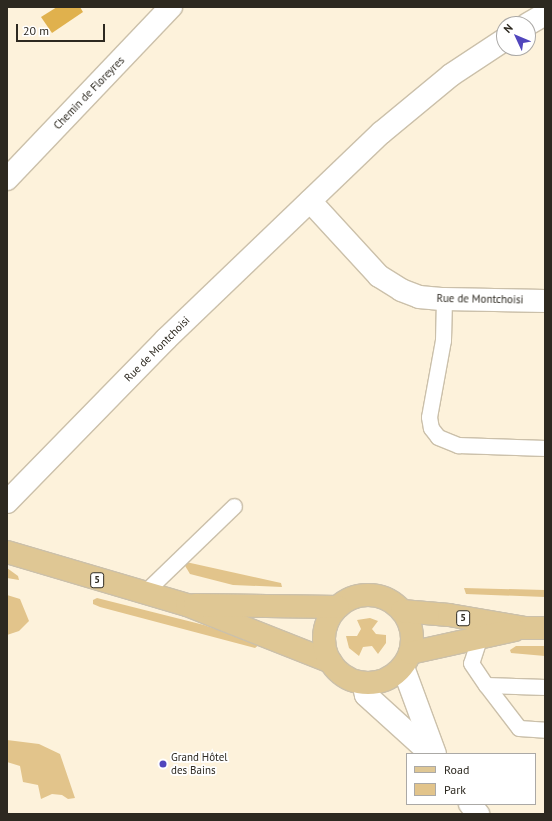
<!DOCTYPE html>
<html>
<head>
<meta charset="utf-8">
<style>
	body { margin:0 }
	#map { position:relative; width:552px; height:821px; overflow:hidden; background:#fdf2db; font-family:"PT Sans",sans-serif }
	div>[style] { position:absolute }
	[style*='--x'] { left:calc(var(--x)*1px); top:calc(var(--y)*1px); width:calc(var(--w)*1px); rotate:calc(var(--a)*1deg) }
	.green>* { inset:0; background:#e2c48b }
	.water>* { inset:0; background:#e0b14d }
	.roads { filter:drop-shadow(1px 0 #cbc0aa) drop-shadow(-1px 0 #cbc0aa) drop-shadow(0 1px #cbc0aa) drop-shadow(0 -1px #cbc0aa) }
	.lane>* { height:15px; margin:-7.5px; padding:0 7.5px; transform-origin:7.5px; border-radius:7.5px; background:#fff }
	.street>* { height:22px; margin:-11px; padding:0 11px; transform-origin:11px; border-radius:11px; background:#fff }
	.primary>* { height:22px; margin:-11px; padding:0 11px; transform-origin:11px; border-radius:11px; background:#dfc794 }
	.primary>.ring { margin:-11px; padding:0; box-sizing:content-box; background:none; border:22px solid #dfc794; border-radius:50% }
	.dots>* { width:11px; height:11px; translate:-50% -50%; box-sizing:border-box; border:2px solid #fff; border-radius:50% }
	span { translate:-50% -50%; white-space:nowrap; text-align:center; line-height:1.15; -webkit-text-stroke:3.5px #fff; paint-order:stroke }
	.shield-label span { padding:1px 3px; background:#fff; border:1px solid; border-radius:3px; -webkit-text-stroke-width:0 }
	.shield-label { font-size:10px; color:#2d2920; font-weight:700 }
	.street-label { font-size:11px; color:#2d2920 }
	.poi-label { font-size:11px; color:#2d2920 }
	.left { translate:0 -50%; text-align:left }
	.frame { position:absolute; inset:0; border:8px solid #2d2920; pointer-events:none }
	.legend { position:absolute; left:406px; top:753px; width:130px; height:52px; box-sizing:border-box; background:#fff; border:1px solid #aba9a6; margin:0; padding:5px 7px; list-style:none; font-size:12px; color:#2d2920 }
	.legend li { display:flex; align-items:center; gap:8px; height:20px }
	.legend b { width:20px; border:1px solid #aba9a6 }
	.north { position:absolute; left:496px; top:16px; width:40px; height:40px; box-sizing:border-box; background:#fff; border:1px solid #aba9a6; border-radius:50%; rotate:314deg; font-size:11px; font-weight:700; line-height:16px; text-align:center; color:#2d2920 }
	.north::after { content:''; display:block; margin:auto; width:14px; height:18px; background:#5146bd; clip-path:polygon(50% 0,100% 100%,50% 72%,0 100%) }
	.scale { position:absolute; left:16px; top:24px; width:89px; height:18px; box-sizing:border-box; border:2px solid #2d2920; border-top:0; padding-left:5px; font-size:12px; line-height:14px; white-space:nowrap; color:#2d2920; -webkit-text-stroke:3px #fff; paint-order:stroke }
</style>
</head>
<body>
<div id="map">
	<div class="green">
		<div style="clip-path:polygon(186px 562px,281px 583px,282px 587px,233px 585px,190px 574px,184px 564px)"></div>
		<div style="clip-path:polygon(7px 568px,18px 576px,19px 580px,7px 578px)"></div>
		<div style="clip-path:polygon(464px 588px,545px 590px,545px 597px,466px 594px)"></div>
		<div style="clip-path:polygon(7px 595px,20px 599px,29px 621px,19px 631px,7px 635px)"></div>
		<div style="clip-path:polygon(97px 598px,204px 625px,260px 644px,255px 648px,100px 607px,93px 604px,93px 600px)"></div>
		<div style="clip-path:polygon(370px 618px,378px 621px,372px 629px,376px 634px,386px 635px,386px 643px,378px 654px,372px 646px,363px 647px,359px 656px,349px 648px,346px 636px,357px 636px,361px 629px,357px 620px)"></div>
		<div style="clip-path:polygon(516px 646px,545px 646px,545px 656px,511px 653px,510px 650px)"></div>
		<div style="clip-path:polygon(7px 740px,39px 744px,60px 754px,75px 798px,68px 799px,62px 795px,52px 794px,41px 799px,38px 785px,23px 782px,20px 766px,7px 762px)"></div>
	</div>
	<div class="water">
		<div style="clip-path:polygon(57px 7px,80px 7px,83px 12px,52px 33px,41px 17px)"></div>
	</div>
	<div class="roads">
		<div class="lane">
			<div style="--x:444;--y:299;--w:41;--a:91.4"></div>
			<div style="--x:443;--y:340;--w:78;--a:100.3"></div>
			<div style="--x:429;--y:417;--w:11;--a:80"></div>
			<div style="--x:431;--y:428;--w:11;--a:52"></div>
			<div style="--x:438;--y:437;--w:22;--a:22"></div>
			<div style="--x:458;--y:445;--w:87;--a:2"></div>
			<div style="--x:144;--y:593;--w:125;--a:-44"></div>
			<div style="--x:479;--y:639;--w:25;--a:108"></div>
			<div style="--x:471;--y:663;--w:27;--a:56"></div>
			<div style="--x:486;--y:685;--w:54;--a:52.5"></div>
			<div style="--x:519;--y:728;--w:26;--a:4"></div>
			<div style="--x:486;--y:685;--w:59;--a:1.9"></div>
		</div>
		<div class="street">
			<div style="--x:528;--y:24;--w:20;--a:-30"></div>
			<div style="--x:7;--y:179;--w:238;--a:-46.4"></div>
			<div style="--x:310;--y:201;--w:102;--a:47.4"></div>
			<div style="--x:379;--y:276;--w:26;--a:32"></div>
			<div style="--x:401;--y:290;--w:19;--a:21"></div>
			<div style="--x:419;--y:297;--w:25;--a:5"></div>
			<div style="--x:444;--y:299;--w:101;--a:1.1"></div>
			<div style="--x:7;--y:502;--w:228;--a:-45.7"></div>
			<div style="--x:166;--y:339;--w:298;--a:-43.8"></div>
			<div style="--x:381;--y:133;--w:91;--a:-39.6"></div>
			<div style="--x:451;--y:75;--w:64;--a:-33.4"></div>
			<div style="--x:403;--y:667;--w:93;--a:69.8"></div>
			<div style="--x:363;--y:683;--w:12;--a:76"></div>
			<div style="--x:366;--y:695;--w:88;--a:42.2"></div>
			<div style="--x:470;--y:804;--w:13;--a:51"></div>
		</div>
		<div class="primary">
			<div style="--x:7;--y:552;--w:188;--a:16.4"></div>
			<div style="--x:187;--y:605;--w:155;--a:21.6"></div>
			<div class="ring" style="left:324px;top:595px;width:66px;height:66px"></div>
			<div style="--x:195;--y:605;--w:143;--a:0.8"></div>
			<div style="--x:402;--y:611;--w:47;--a:4.9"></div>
			<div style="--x:449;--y:615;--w:76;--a:9.8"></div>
			<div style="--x:524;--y:628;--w:21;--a:0"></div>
			<div style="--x:410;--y:653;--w:107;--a:-12.4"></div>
		</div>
	</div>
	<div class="dots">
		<div style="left:163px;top:764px;background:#5146bd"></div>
	</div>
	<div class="shield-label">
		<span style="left:97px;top:580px">5</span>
		<span style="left:463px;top:618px">5</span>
	</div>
	<div class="street-label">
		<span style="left:89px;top:93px;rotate:-46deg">Chemin de Floreyres</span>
		<span style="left:480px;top:299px;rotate:1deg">Rue de Montchoisi</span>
		<span style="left:157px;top:349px;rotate:-45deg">Rue de Montchoisi</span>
	</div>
	<div class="poi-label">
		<span class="left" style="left:171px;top:764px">Grand Hôtel<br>des Bains</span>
	</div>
	<div class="frame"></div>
	<ul class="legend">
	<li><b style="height:5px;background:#dfc794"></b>Road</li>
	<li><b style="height:11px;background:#e2c48b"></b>Park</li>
	</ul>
	<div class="north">N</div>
	<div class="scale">20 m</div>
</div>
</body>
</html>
